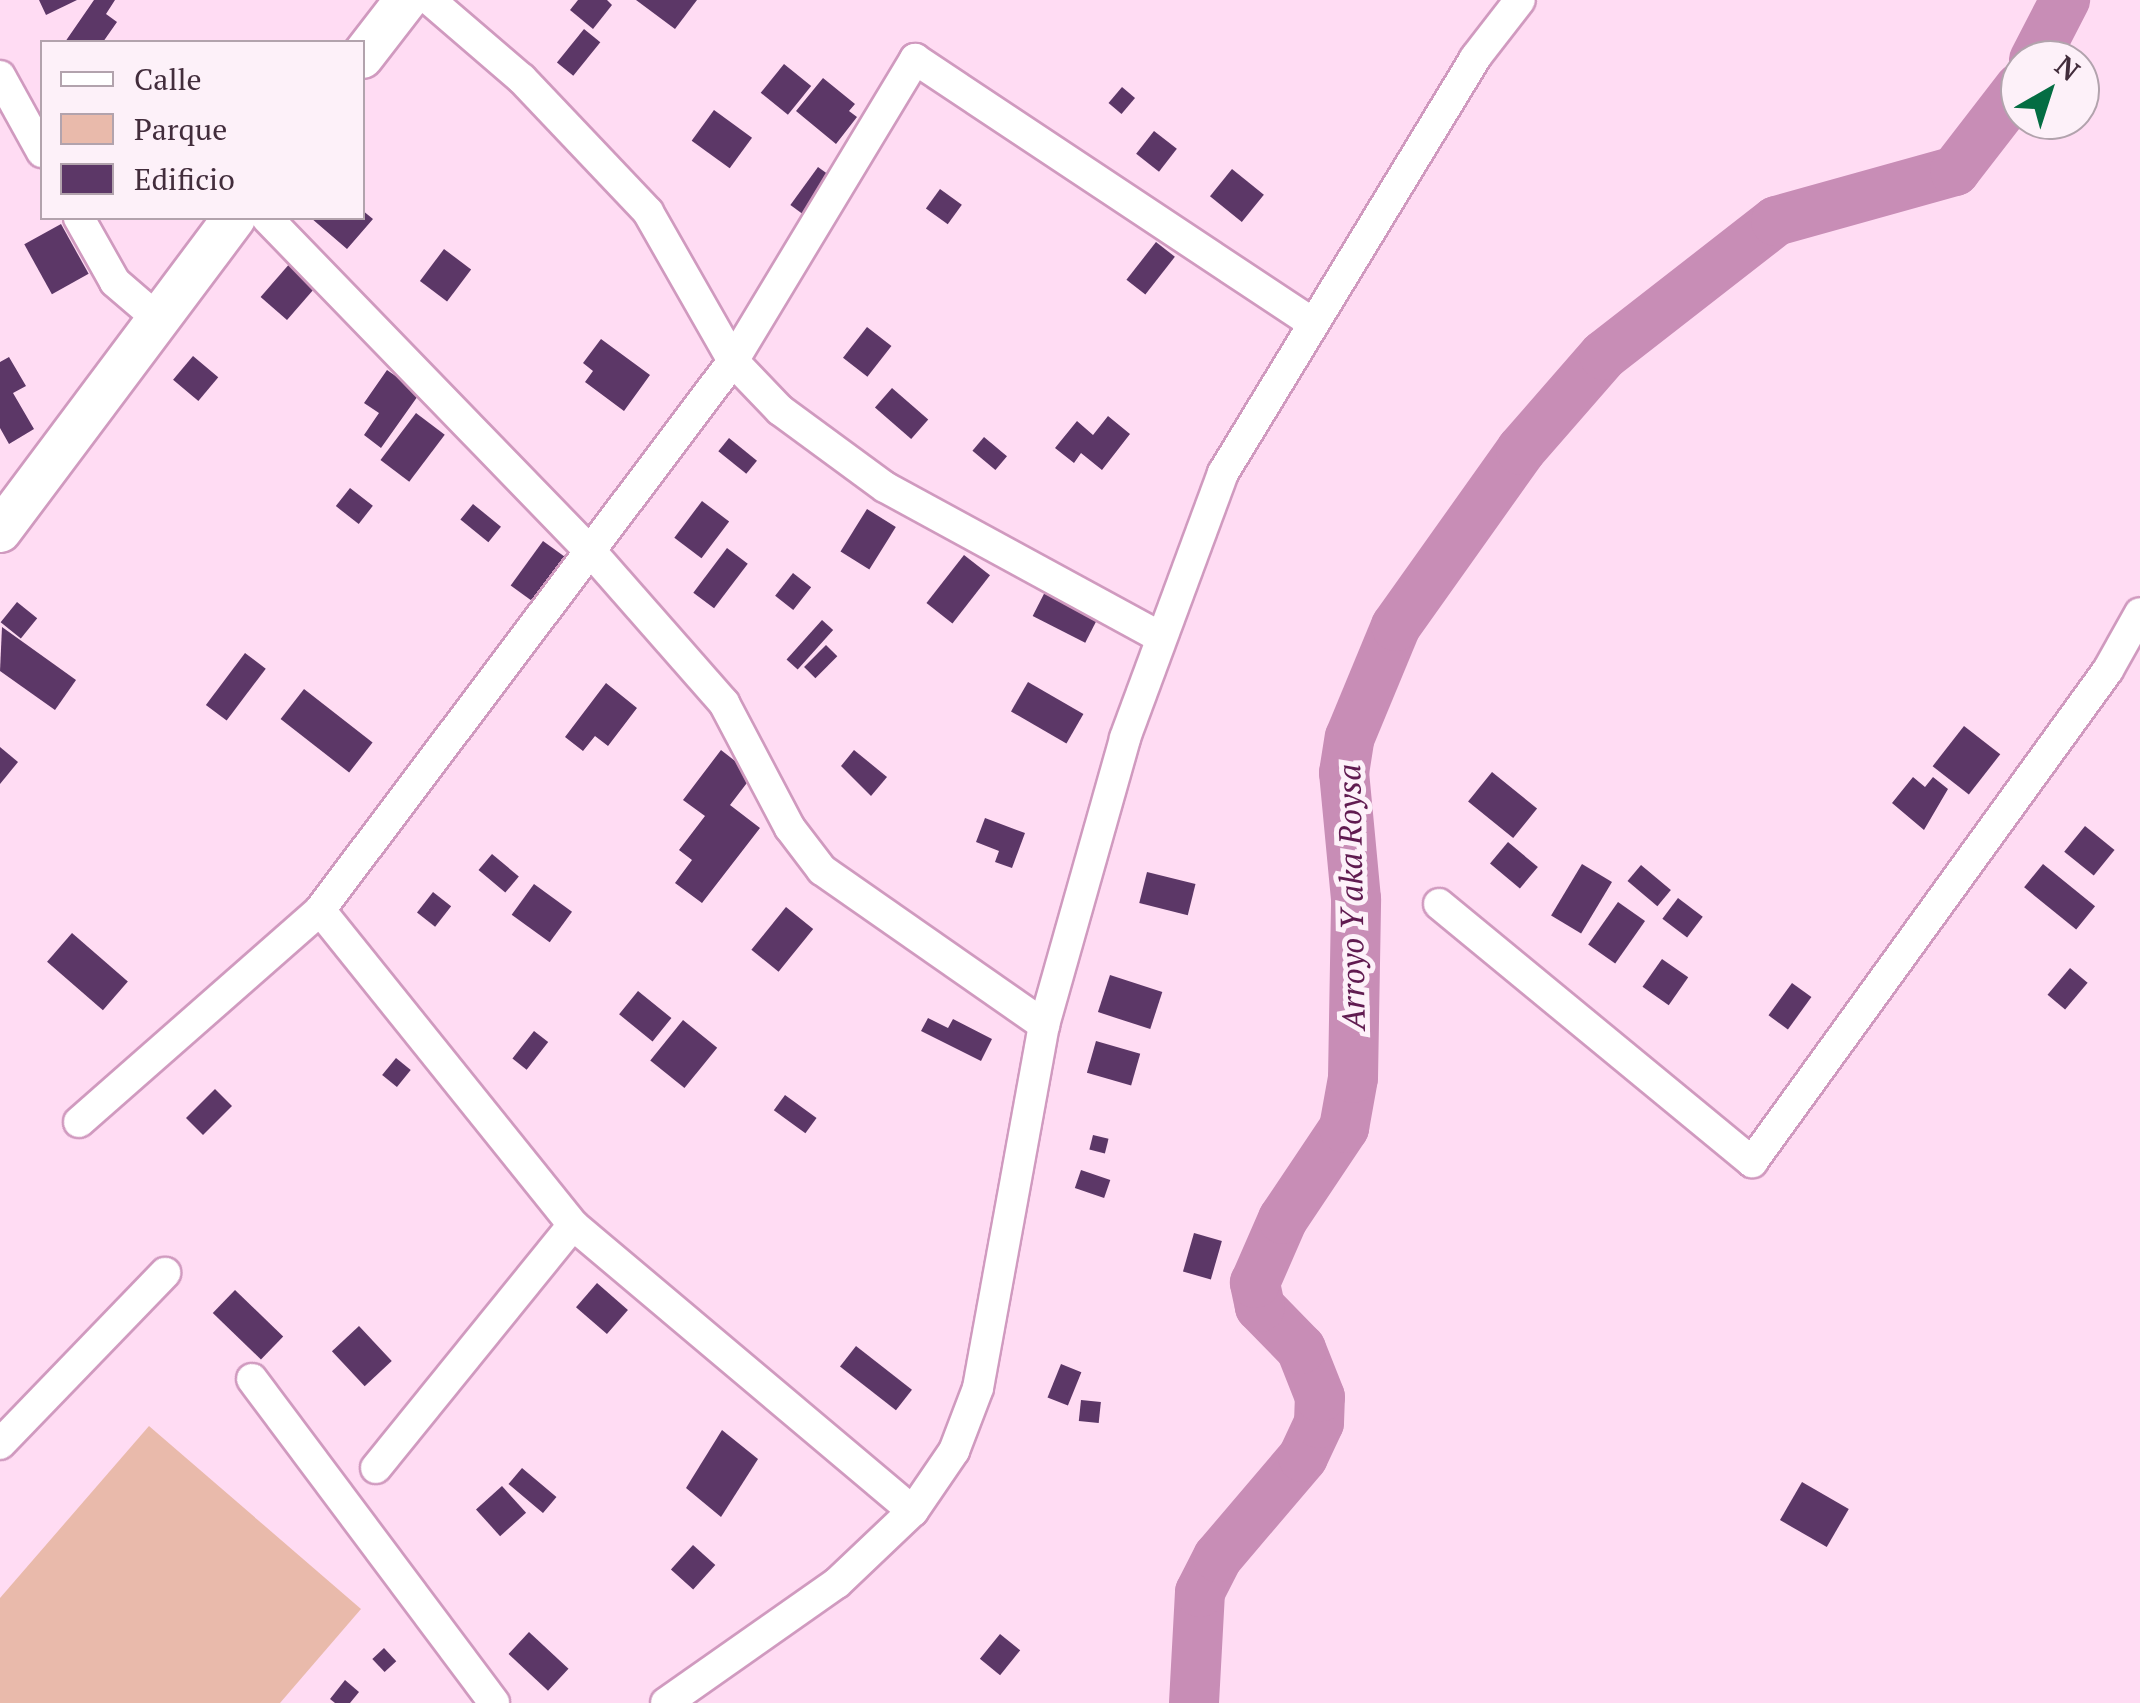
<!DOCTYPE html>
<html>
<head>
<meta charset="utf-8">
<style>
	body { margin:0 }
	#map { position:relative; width:2140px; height:1703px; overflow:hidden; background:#ffdcf3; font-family:"PT Serif",serif }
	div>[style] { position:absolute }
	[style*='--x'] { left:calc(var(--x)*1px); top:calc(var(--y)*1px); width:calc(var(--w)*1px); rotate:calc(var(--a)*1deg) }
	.green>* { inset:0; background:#e9baab }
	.river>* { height:50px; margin:-25px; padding:0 25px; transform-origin:25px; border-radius:25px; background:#c88db6 }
	.building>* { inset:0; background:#5c3767; transform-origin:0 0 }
	.roads { filter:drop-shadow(2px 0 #d09abf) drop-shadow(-2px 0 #d09abf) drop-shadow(0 2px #d09abf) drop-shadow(0 -2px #d09abf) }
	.street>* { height:30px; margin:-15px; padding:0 15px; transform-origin:15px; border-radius:15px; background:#fff }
	.secondary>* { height:42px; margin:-21px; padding:0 21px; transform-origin:21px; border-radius:21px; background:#fff }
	span { translate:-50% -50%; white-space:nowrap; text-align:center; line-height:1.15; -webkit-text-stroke:10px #fdf1f9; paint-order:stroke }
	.water-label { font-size:32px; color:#601b50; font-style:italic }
	.legend { position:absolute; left:40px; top:40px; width:325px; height:180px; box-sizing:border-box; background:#fdf1f9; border:2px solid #b2a3ad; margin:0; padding:12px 18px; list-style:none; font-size:30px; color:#422d3c }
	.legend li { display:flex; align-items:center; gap:20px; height:50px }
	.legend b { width:50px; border:2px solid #b2a3ad }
	.north { position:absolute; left:2000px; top:40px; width:100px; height:100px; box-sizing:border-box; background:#fdf1f9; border:2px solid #b2a3ad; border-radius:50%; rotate:39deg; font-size:28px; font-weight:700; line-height:40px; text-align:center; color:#422d3c }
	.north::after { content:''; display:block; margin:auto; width:35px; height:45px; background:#046d43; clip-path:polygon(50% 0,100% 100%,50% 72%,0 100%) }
</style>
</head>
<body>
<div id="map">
	<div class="green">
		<div style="clip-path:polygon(149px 1426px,361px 1609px,280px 1703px,0 1703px,0 1598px)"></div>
	</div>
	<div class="river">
		<div style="--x:2034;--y:60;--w:68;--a:-62.7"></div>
		<div style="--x:1194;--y:1703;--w:111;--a:-86.9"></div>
		<div style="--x:1200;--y:1592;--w:39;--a:-63"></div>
		<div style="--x:1218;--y:1557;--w:131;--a:-49.6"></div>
		<div style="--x:1303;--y:1457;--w:38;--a:-65"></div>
		<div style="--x:1319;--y:1423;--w:26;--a:-88"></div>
		<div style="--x:1320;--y:1397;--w:52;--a:-111.6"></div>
		<div style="--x:1301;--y:1349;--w:59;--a:-134.3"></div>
		<div style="--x:1260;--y:1307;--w:25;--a:-102"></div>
		<div style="--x:1255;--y:1283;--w:70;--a:-66.4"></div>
		<div style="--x:1283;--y:1219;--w:110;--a:-56.2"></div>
		<div style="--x:1344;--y:1128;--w:51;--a:-79.8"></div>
		<div style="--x:1353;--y:1078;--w:179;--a:-89"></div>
		<div style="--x:1356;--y:899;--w:127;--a:-95.4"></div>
		<div style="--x:1344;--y:773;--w:36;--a:-81"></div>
		<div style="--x:1350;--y:737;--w:120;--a:-67.5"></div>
		<div style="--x:1396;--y:626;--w:216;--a:-54.6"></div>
		<div style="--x:1521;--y:450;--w:126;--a:-48.9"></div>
		<div style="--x:1604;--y:355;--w:218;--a:-37.9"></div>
		<div style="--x:1776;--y:221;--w:186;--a:-15.6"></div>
		<div style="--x:1955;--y:171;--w:106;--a:-52.3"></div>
	</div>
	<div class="building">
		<div style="clip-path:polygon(39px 0,77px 0,46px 15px)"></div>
		<div style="clip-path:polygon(94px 0,115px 0,106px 14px,117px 22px,103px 42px,65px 42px)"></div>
		<div style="clip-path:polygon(578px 0,607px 0,612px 5px,593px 29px,570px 10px)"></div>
		<div style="clip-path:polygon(636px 0,697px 0,675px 29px)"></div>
		<div style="left:584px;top:29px;width:21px;height:43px;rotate:39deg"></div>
		<div style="left:784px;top:64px;width:35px;height:37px;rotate:39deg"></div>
		<div style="clip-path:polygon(823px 78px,855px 104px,849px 111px,857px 117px,836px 144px,796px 111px)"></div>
		<div style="left:1122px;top:87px;width:17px;height:21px;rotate:40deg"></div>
		<div style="left:714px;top:110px;width:47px;height:38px;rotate:36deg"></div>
		<div style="left:1154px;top:131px;width:29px;height:29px;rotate:38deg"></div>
		<div style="left:818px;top:167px;width:22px;height:47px;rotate:36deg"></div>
		<div style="left:1232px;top:169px;width:41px;height:35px;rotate:39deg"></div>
		<div style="left:940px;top:189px;width:27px;height:24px;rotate:36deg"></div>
		<div style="clip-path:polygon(362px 210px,373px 219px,347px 249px,311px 218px,362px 218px)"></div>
		<div style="left:61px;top:224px;width:57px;height:42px;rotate:61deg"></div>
		<div style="left:1156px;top:242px;width:24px;height:48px;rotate:38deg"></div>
		<div style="left:444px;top:249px;width:34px;height:40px;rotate:37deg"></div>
		<div style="left:298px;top:254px;width:35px;height:57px;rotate:41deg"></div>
		<div style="left:867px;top:327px;width:31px;height:39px;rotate:38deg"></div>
		<div style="clip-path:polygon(601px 339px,650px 375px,624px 411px,585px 382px,593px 371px,583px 363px)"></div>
		<div style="left:193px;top:356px;width:33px;height:31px;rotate:40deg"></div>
		<div style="clip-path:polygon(9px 357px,26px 386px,13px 393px,34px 429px,9px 444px,0 428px,0 362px)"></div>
		<div style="clip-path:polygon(387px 370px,420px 393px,381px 448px,364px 435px,379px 413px,364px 403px)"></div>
		<div style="left:892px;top:388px;width:48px;height:26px;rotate:41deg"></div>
		<div style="left:416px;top:413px;width:36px;height:59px;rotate:37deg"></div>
		<div style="clip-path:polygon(1108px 416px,1130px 434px,1102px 470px,1081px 453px,1074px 463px,1055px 448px,1077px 421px,1093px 435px)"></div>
		<div style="left:984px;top:437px;width:30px;height:18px;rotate:40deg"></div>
		<div style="left:729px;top:438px;width:36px;height:17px;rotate:39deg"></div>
		<div style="left:350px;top:488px;width:29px;height:23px;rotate:38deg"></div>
		<div style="left:702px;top:501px;width:34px;height:46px;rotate:37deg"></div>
		<div style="left:473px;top:504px;width:36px;height:20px;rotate:39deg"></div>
		<div style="left:867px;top:509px;width:34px;height:50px;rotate:32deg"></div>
		<div style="left:543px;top:541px;width:29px;height:55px;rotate:36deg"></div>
		<div style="left:727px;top:548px;width:26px;height:56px;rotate:37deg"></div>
		<div style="left:964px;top:555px;width:33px;height:61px;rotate:38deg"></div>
		<div style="left:793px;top:573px;width:23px;height:29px;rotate:38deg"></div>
		<div style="left:1049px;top:584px;width:59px;height:36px;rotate:27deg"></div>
		<div style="left:17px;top:602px;width:26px;height:26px;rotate:39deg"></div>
		<div style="left:822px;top:620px;width:15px;height:53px;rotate:42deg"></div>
		<div style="clip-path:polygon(2px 627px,76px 680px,55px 710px,0 671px)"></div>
		<div style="left:826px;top:645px;width:16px;height:31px;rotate:45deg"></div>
		<div style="left:245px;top:653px;width:26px;height:65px;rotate:37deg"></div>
		<div style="left:1028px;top:682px;width:64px;height:34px;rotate:30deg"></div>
		<div style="clip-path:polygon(606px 683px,637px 708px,608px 746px,595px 736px,583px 751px,565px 737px)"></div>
		<div style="left:304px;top:689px;width:87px;height:38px;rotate:38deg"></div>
		<div style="left:1964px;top:726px;width:46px;height:51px;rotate:38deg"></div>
		<div style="clip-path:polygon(0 747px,18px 762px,0 784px)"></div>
		<div style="clip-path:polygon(721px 750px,753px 775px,730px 805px,760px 828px,702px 903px,675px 883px,692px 860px,679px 850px,705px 816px,683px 800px)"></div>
		<div style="clip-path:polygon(854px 750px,887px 777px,871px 796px,841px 766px)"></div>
		<div style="left:1492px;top:772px;width:58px;height:38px;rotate:39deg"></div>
		<div style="clip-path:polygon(1913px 777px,1925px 787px,1933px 777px,1948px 789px,1924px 830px,1892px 803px)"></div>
		<div style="clip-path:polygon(985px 818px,1025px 833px,1012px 868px,995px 862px,999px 851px,976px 842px)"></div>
		<div style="left:2085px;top:826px;width:38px;height:33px;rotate:39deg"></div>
		<div style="left:1508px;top:842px;width:39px;height:28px;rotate:40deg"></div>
		<div style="left:492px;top:854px;width:35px;height:21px;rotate:40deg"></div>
		<div style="left:1582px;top:864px;width:35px;height:60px;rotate:31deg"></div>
		<div style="left:2043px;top:864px;width:67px;height:30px;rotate:39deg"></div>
		<div style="left:1641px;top:865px;width:39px;height:21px;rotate:40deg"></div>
		<div style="left:1147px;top:872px;width:50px;height:32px;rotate:14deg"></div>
		<div style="left:534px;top:884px;width:47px;height:38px;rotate:36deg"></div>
		<div style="left:433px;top:892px;width:23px;height:26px;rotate:38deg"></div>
		<div style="left:1678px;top:898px;width:31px;height:26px;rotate:37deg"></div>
		<div style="left:1618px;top:902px;width:33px;height:52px;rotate:35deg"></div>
		<div style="left:786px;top:907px;width:35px;height:55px;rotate:39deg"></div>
		<div style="left:72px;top:933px;width:74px;height:38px;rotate:41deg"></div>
		<div style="left:1662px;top:959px;width:32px;height:34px;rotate:35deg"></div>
		<div style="left:2070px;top:968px;width:23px;height:35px;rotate:40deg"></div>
		<div style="left:1110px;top:975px;width:55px;height:39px;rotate:18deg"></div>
		<div style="left:1792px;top:983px;width:24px;height:40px;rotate:36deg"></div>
		<div style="left:638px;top:991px;width:43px;height:30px;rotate:39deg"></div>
		<div style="clip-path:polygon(928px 1018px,948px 1028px,953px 1019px,992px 1039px,981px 1061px,921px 1031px)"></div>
		<div style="left:683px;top:1020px;width:44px;height:52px;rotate:39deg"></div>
		<div style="left:534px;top:1031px;width:18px;height:35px;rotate:38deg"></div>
		<div style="left:1096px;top:1041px;width:46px;height:33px;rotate:16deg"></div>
		<div style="left:396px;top:1058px;width:19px;height:22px;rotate:39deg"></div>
		<div style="left:215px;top:1089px;width:24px;height:41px;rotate:45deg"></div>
		<div style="left:785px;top:1095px;width:39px;height:19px;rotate:36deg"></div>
		<div style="left:1093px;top:1135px;width:16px;height:15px;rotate:14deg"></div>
		<div style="left:1081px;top:1170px;width:31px;height:19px;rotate:19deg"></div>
		<div style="left:1194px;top:1233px;width:29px;height:40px;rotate:16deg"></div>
		<div style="left:597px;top:1283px;width:41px;height:32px;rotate:41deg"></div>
		<div style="left:235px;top:1290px;width:67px;height:32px;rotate:44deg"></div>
		<div style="left:359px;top:1326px;width:48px;height:37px;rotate:47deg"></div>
		<div style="left:856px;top:1346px;width:71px;height:26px;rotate:38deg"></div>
		<div style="left:1061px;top:1364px;width:22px;height:36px;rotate:22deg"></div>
		<div style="left:1081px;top:1400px;width:20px;height:21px;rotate:6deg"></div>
		<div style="clip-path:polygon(722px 1430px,758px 1459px,721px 1517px,686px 1488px)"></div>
		<div style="left:522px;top:1468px;width:45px;height:21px;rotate:40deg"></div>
		<div style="left:1802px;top:1482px;width:54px;height:44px;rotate:30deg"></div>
		<div style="left:502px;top:1486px;width:36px;height:35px;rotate:48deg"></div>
		<div style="left:693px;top:1545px;width:30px;height:33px;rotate:42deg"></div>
		<div style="left:529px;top:1632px;width:54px;height:30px;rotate:43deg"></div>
		<div style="left:1000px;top:1634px;width:26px;height:32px;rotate:39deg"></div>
		<div style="left:384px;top:1648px;width:18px;height:16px;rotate:47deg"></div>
		<div style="clip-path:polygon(345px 1680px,359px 1692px,350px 1703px,335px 1703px,330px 1699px)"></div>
	</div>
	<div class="roads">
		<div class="street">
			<div style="--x:430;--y:0;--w:121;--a:40.7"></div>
			<div style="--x:522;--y:79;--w:183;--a:46.5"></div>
			<div style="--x:648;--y:212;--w:172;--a:60.3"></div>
			<div style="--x:733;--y:361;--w:68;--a:46.2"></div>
			<div style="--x:780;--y:410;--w:130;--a:36.3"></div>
			<div style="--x:885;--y:487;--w:313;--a:28.6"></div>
			<div style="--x:0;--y:76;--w:87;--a:61.1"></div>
			<div style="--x:79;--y:218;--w:73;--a:60.6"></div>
			<div style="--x:115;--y:282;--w:55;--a:40.6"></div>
			<div style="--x:267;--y:218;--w:470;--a:45.9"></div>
			<div style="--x:594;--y:555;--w:197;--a:48.7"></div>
			<div style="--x:724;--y:703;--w:141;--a:62.2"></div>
			<div style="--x:790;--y:828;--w:53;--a:52.7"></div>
			<div style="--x:822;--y:870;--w:271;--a:34.9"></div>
			<div style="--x:1439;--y:904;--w:406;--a:39.5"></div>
			<div style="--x:1752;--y:1162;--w:607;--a:-54.11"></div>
			<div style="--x:2108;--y:670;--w:65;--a:-60.7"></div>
			<div style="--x:320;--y:910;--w:404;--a:51.2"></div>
			<div style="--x:573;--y:1225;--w:444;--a:40.1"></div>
			<div style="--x:79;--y:1122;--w:321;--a:-41.3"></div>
			<div style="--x:320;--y:910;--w:687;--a:-53.05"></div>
			<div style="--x:733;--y:361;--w:353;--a:-58.9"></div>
			<div style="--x:915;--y:59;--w:475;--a:33.6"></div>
			<div style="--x:252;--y:1379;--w:404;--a:53.2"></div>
			<div style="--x:0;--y:1444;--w:238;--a:-46"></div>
			<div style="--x:376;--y:1468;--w:313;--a:-51"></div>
			<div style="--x:666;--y:1703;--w:209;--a:-35.1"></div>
			<div style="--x:837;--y:1583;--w:105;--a:-43.5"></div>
			<div style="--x:913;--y:1511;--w:73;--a:-55.7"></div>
			<div style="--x:954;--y:1451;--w:67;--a:-69.1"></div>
			<div style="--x:978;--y:1388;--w:369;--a:-79.7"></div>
			<div style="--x:1044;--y:1025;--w:298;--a:-74.2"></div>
			<div style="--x:1125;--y:738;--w:283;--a:-69.7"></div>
			<div style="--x:1223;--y:473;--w:486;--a:-58.7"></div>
			<div style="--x:1475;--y:58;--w:73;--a:-52.2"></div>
		</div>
		<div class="secondary">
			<div style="--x:362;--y:57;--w:72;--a:-52.3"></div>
			<div style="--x:0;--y:531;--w:391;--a:-53.2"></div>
		</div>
	</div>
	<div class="water-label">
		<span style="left:1351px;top:897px;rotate:-91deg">Arroyo Y aka Roysa</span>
	</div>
	<ul class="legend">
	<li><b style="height:12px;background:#fff"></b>Calle</li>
	<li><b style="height:28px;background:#e9baab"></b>Parque</li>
	<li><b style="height:28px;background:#5c3767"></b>Edificio</li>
	</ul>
	<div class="north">N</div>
</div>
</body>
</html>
